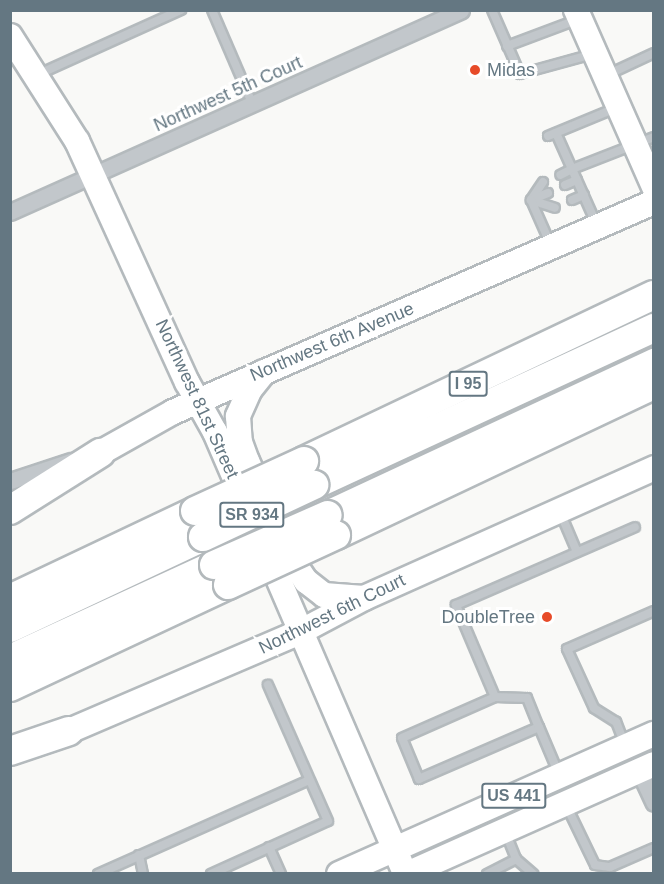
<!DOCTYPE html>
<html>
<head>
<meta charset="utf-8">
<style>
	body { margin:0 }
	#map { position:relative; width:664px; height:884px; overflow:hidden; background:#f9f9f7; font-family:Arial,sans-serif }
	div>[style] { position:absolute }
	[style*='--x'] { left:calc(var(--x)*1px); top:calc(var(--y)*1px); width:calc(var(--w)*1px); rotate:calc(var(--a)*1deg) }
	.roads { filter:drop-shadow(2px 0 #b4babd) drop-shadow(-2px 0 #b4babd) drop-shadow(0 2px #b4babd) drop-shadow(0 -2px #b4babd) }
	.service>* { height:8px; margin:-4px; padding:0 4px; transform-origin:4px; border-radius:4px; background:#c2c7cb }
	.minor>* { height:15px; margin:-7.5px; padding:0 7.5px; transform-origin:7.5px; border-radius:7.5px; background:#c2c7cb }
	.primary>* { height:24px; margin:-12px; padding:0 12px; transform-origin:12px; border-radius:12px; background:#fff }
	.motorway>* { height:28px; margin:-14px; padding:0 14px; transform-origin:14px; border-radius:14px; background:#fff }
	.bridges { filter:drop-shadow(2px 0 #b3b9bc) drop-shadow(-2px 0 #b3b9bc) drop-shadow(0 2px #b3b9bc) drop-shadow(0 -2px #b3b9bc) }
	.motorway-bridge>* { height:28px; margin:-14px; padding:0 14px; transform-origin:14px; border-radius:14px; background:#fff }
	.dots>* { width:16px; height:16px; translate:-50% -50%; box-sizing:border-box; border:3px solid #fff; border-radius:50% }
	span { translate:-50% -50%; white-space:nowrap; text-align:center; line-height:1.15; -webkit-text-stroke:6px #fff; paint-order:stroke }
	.shield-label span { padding:2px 4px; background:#fff; border:2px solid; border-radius:4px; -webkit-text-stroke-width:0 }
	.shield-label { font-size:16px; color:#647782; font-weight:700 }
	.poi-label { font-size:18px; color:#647782 }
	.left { translate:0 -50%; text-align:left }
	.right { translate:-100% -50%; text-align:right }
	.street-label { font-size:18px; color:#647782 }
	.frame { position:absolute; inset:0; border:12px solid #647782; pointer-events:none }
</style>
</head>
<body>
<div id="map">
	<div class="roads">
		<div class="service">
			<div style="--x:212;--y:10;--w:103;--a:66.7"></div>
			<div style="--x:492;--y:10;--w:70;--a:66.4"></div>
			<div style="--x:520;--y:74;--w:76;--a:-15.3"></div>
			<div style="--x:507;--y:46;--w:74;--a:-20.6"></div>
			<div style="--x:39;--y:74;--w:156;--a:-24.3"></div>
			<div style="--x:609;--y:74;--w:50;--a:-25"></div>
			<div style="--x:556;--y:133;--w:39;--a:66"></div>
			<div style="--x:572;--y:169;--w:13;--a:153"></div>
			<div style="--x:548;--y:136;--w:74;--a:-22.4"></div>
			<div style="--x:543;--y:182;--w:22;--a:124"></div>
			<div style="--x:531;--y:200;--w:25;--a:18"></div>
			<div style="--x:565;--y:185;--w:13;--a:-23"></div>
			<div style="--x:548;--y:193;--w:18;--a:158"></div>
			<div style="--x:531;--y:200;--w:47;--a:66.2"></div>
			<div style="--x:572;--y:200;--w:13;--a:-23"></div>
			<div style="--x:596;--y:223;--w:59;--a:-114"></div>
			<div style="--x:572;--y:169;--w:88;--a:-21.3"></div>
			<div style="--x:560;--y:512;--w:43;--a:67"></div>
			<div style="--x:495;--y:697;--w:100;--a:-113"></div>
			<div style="--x:456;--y:605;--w:195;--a:-23.5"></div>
			<div style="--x:539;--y:727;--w:131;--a:156.6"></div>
			<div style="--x:419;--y:779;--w:44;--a:-112.5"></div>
			<div style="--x:402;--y:738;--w:102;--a:-23.8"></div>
			<div style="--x:495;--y:697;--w:32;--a:2"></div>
			<div style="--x:527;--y:698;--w:31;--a:68"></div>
			<div style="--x:539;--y:727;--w:49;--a:67.1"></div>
			<div style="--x:625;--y:745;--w:25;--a:-111"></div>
			<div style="--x:616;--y:722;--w:26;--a:-148"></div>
			<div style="--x:594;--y:708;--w:65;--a:-114.6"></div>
			<div style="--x:567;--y:649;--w:95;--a:-23.6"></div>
			<div style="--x:567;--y:807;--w:64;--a:64.2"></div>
			<div style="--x:595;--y:865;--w:15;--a:8"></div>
			<div style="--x:610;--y:867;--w:48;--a:-23.4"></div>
			<div style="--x:506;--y:834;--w:27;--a:68"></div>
			<div style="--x:516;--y:859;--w:23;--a:41"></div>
			<div style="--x:269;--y:847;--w:30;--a:66"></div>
			<div style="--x:139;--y:855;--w:19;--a:78"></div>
			<div style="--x:98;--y:874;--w:231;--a:-24"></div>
			<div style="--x:211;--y:874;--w:128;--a:-24.4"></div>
			<div style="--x:328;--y:821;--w:149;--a:-113.8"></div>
			<div style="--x:487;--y:874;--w:33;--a:-27"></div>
		</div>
		<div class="minor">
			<div style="--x:10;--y:212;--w:494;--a:-24.1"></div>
			<div style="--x:10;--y:481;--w:64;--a:-18.2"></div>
			<div style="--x:639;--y:771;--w:35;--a:65"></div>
		</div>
		<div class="primary">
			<div style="--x:576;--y:10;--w:193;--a:66.2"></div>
			<div style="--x:10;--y:36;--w:125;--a:57.5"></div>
			<div style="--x:77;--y:141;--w:265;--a:65.5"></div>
			<div style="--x:187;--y:382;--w:57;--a:60.8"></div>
			<div style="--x:215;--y:432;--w:481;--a:66.7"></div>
			<div style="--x:264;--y:372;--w:22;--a:129"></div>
			<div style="--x:250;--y:389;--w:30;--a:114"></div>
			<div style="--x:238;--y:416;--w:26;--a:86"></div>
			<div style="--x:240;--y:442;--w:20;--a:70"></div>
			<div style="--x:247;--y:461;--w:107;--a:65.8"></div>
			<div style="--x:291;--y:559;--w:27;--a:56"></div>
			<div style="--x:306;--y:581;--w:23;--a:38"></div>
			<div style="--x:324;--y:595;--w:40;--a:4.3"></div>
			<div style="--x:100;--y:453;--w:84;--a:-29.3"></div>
			<div style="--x:173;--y:412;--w:525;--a:-23.59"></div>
			<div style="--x:69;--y:731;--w:251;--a:-23.2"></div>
			<div style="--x:300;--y:632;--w:72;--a:-28"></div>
			<div style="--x:364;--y:598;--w:318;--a:-24.1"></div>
			<div style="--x:339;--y:874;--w:345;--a:-24"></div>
			<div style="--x:407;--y:874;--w:270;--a:-24"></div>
		</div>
		<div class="motorway">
			<div style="--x:304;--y:461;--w:387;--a:-25.4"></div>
			<div style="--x:314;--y:485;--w:374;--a:-24.8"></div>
			<div style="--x:10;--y:510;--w:107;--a:-32.3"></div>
			<div style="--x:328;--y:515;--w:360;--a:-25"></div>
			<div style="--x:336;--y:535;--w:352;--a:-25.3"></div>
			<div style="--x:10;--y:599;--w:205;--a:-25.4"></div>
			<div style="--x:10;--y:628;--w:213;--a:-25.2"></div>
			<div style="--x:10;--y:659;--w:225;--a:-24.7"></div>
			<div style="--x:10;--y:687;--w:241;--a:-25.1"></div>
			<div style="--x:10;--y:751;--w:62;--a:-18.7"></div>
		</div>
	</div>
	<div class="bridges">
		<div class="motorway-bridge">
			<div style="--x:195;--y:511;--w:120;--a:-24.6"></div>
			<div style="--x:203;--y:537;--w:123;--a:-25.1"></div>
			<div style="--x:214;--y:565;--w:124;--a:-23.7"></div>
			<div style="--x:228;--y:585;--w:119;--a:-24.8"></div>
		</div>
	</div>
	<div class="dots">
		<div style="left:475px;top:70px;background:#e74b29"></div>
		<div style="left:547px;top:617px;background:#e74b29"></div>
	</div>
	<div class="shield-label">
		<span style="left:468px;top:384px">I 95</span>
		<span style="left:252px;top:515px">SR 934</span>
		<span style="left:514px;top:796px">US 441</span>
	</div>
	<div class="poi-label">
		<span class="left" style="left:487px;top:70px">Midas</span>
		<span class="right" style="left:535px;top:617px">DoubleTree</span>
	</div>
	<div class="street-label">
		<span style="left:228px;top:94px;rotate:-24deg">Northwest 5th Court</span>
		<span style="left:332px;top:342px;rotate:-23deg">Northwest 6th Avenue</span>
		<span style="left:197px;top:399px;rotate:65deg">Northwest 81st Street</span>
		<span style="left:332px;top:614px;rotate:-26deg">Northwest 6th Court</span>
	</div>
	<div class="frame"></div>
</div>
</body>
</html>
